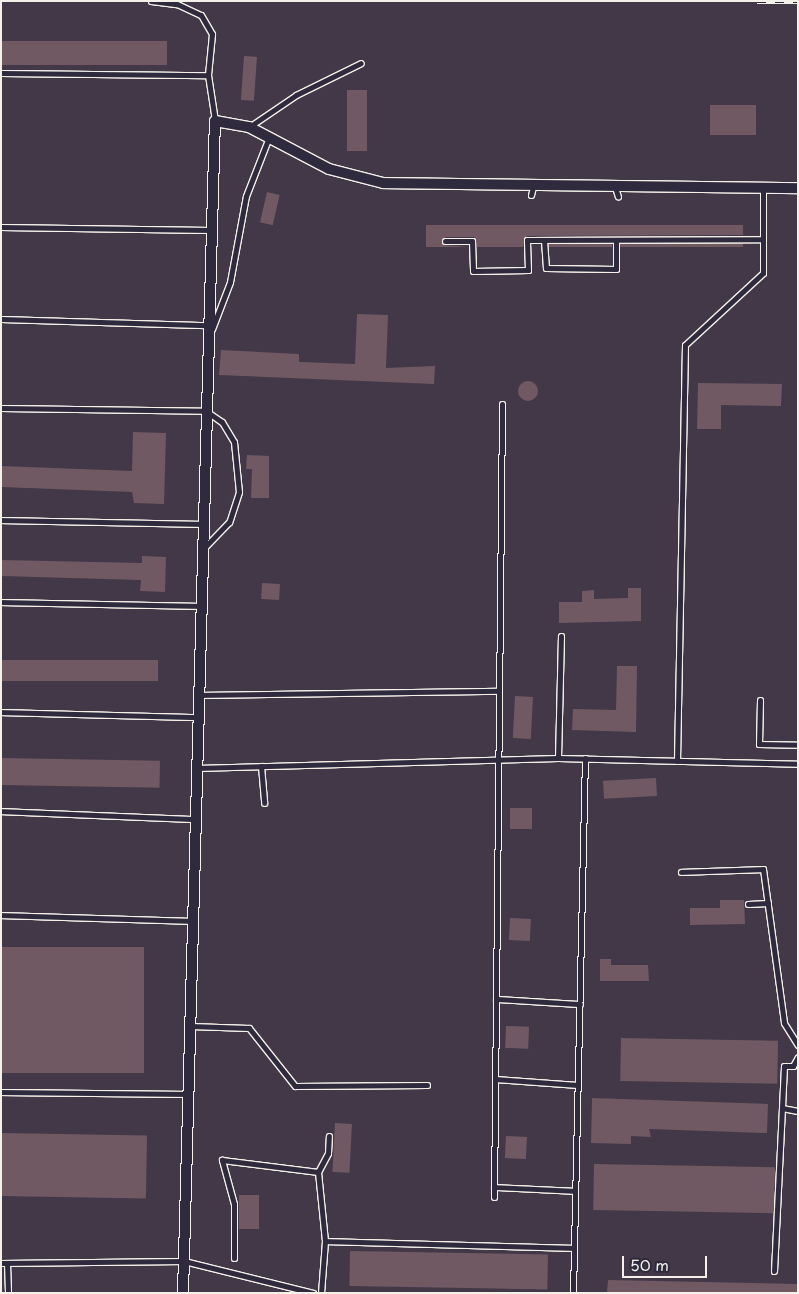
<!DOCTYPE html>
<html>
<head>
<meta charset="utf-8">
<style>
	body { margin:0 }
	#map { position:relative; width:799px; height:1294px; overflow:hidden; background:#2f2a3d; font-family:"Playpen Sans",sans-serif }
	div>[style] { position:absolute }
	[style*='--x'] { left:calc(var(--x)*1px); top:calc(var(--y)*1px); width:calc(var(--w)*1px); rotate:calc(var(--a)*1deg) }
	.built>* { inset:0; background:#423848; transform-origin:0 0 }
	.building>* { inset:0; background:#705963; transform-origin:0 0 }
	.round { border-radius:50% }
	.roads { filter:drop-shadow(1px 0 #f4f1e8) drop-shadow(-1px 0 #f4f1e8) drop-shadow(0 1px #f4f1e8) drop-shadow(0 -1px #f4f1e8) }
	.lane>* { height:5px; margin:-2.5px; padding:0 2.5px; transform-origin:2.5px; border-radius:2.5px; background:#2f2a3d }
	.street>* { height:10px; margin:-5px; padding:0 5px; transform-origin:5px; border-radius:5px; background:#2f2a3d }
	.rail>* { height:5px; margin-top:-2.5px; transform-origin:0; background:repeating-linear-gradient(90deg,#2f2a3d 0 9px,#f4f1e8 0 18px); box-sizing:border-box; border-block:1px solid #f4f1e8 }
	span { translate:-50% -50%; white-space:nowrap; text-align:center; line-height:1.15; -webkit-text-stroke:5px #2f2a3d; paint-order:stroke }
	.frame { position:absolute; inset:0; border:2px solid #f4f1e8; pointer-events:none }
	.scale { position:absolute; left:622px; top:1256px; width:85px; height:22px; box-sizing:border-box; border:2px solid #f4f1e8; border-top:0; padding-left:6px; font-size:15px; line-height:18px; white-space:nowrap; color:#f4f1e8; -webkit-text-stroke:4px #2f2a3d; paint-order:stroke }
</style>
</head>
<body>
<div id="map">
	<div class="built">
		<div style="left:1px;top:1px;width:797px;height:1292px"></div>
	</div>
	<div class="building">
		<div style="left:1px;top:41px;width:166px;height:24px"></div>
		<div style="left:244px;top:56px;width:13px;height:44px;rotate:4deg"></div>
		<div style="left:347px;top:90px;width:20px;height:61px"></div>
		<div style="left:710px;top:105px;width:46px;height:30px"></div>
		<div style="left:267px;top:192px;width:13px;height:31px;rotate:13deg"></div>
		<div style="clip-path:polygon(426px 225px,743px 225px,743px 235px,527px 236px,523px 247px,477px 247px,474px 237px,445px 237px,443px 245px,468px 247px,426px 247px)"></div>
		<div style="clip-path:polygon(743px 243px,743px 247px,620px 247px,620px 244px)"></div>
		<div style="left:549px;top:244px;width:63px;height:3px"></div>
		<div style="clip-path:polygon(357px 314px,388px 315px,386px 368px,435px 366px,434px 384px,219px 375px,221px 350px,299px 354px,299px 362px,355px 364px)"></div>
		<div class="round" style="left:518px;top:381px;width:20px;height:20px"></div>
		<div style="clip-path:polygon(698px 383px,782px 384px,781px 406px,721px 405px,721px 429px,697px 429px)"></div>
		<div style="clip-path:polygon(133px 432px,166px 433px,164px 504px,134px 503px,132px 492px,1px 487px,1px 466px,132px 471px)"></div>
		<div style="clip-path:polygon(247px 455px,269px 456px,269px 498px,251px 498px,252px 469px,246px 469px)"></div>
		<div style="clip-path:polygon(142px 556px,166px 557px,165px 592px,140px 591px,141px 580px,1px 576px,1px 560px,142px 563px)"></div>
		<div style="left:262px;top:583px;width:18px;height:16px;rotate:3deg"></div>
		<div style="clip-path:polygon(628px 588px,641px 588px,641px 621px,559px 623px,559px 602px,582px 602px,582px 591px,594px 590px,594px 599px,628px 598px)"></div>
		<div style="left:1px;top:660px;width:157px;height:21px"></div>
		<div style="clip-path:polygon(617px 666px,637px 666px,636px 732px,572px 730px,573px 709px,616px 710px)"></div>
		<div style="left:515px;top:696px;width:18px;height:42px;rotate:3deg"></div>
		<div style="left:1px;top:758px;width:159px;height:27px;rotate:1deg"></div>
		<div style="left:656px;top:778px;width:18px;height:53px;rotate:87deg"></div>
		<div style="left:510px;top:808px;width:22px;height:21px"></div>
		<div style="clip-path:polygon(720px 900px,744px 900px,745px 924px,690px 925px,690px 908px,720px 908px)"></div>
		<div style="left:510px;top:918px;width:21px;height:22px;rotate:3deg"></div>
		<div style="left:1px;top:947px;width:143px;height:126px"></div>
		<div style="clip-path:polygon(600px 959px,611px 959px,611px 965px,648px 965px,649px 981px,600px 981px)"></div>
		<div style="left:506px;top:1026px;width:23px;height:22px;rotate:2deg"></div>
		<div style="left:621px;top:1038px;width:157px;height:43px;rotate:1deg"></div>
		<div style="clip-path:polygon(592px 1098px,768px 1104px,767px 1133px,649px 1129px,651px 1137px,631px 1136px,631px 1144px,591px 1143px)"></div>
		<div style="left:335px;top:1123px;width:17px;height:49px;rotate:3deg"></div>
		<div style="left:1px;top:1133px;width:146px;height:63px;rotate:1deg"></div>
		<div style="left:506px;top:1136px;width:21px;height:22px;rotate:3deg"></div>
		<div style="left:594px;top:1164px;width:181px;height:46px;rotate:1deg"></div>
		<div style="left:239px;top:1195px;width:20px;height:34px"></div>
		<div style="left:350px;top:1251px;width:198px;height:35px;rotate:1deg"></div>
		<div style="clip-path:polygon(608px 1280px,798px 1284px,798px 1293px,607px 1293px)"></div>
	</div>
	<div class="roads">
		<div class="lane">
			<div style="--x:151;--y:1;--w:26;--a:7"></div>
			<div style="--x:177;--y:4;--w:26;--a:25"></div>
			<div style="--x:201;--y:15;--w:22;--a:60"></div>
			<div style="--x:212;--y:34;--w:41;--a:95.6"></div>
			<div style="--x:1;--y:73;--w:207;--a:0.6"></div>
			<div style="--x:208;--y:75;--w:47;--a:81.3"></div>
			<div style="--x:249;--y:127;--w:57;--a:-34.2"></div>
			<div style="--x:296;--y:95;--w:72;--a:-26.2"></div>
			<div style="--x:615;--y:187;--w:10;--a:73"></div>
			<div style="--x:531;--y:195;--w:8;--a:-76"></div>
			<div style="--x:1;--y:227;--w:209;--a:0.8"></div>
			<div style="--x:544;--y:240;--w:28;--a:86"></div>
			<div style="--x:546;--y:268;--w:70;--a:0.8"></div>
			<div style="--x:616;--y:269;--w:29;--a:-90"></div>
			<div style="--x:445;--y:241;--w:27;--a:0"></div>
			<div style="--x:472;--y:241;--w:30;--a:88"></div>
			<div style="--x:473;--y:271;--w:55;--a:-1"></div>
			<div style="--x:528;--y:270;--w:30;--a:-92"></div>
			<div style="--x:527;--y:240;--w:235;--a:-0.2"></div>
			<div style="--x:1;--y:319;--w:207;--a:1.7"></div>
			<div style="--x:212;--y:329;--w:50;--a:-69"></div>
			<div style="--x:230;--y:282;--w:87;--a:-79.5"></div>
			<div style="--x:246;--y:196;--w:63;--a:-68.7"></div>
			<div style="--x:1;--y:408;--w:205;--a:0.8"></div>
			<div style="--x:206;--y:411;--w:19;--a:35"></div>
			<div style="--x:222;--y:422;--w:23;--a:59"></div>
			<div style="--x:234;--y:442;--w:50;--a:84.3"></div>
			<div style="--x:239;--y:492;--w:32;--a:108"></div>
			<div style="--x:229;--y:522;--w:36;--a:134"></div>
			<div style="--x:1;--y:520;--w:202;--a:1.1"></div>
			<div style="--x:1;--y:602;--w:200;--a:1.1"></div>
			<div style="--x:199;--y:695;--w:300;--a:-0.8"></div>
			<div style="--x:760;--y:700;--w:44;--a:91.3"></div>
			<div style="--x:759;--y:744;--w:39;--a:1"></div>
			<div style="--x:1;--y:712;--w:197;--a:1.5"></div>
			<div style="--x:558;--y:758;--w:122;--a:-88.6"></div>
			<div style="--x:677;--y:761;--w:416;--a:-88.9"></div>
			<div style="--x:685;--y:345;--w:106;--a:-42.7"></div>
			<div style="--x:763;--y:273;--w:85;--a:-90"></div>
			<div style="--x:261;--y:766;--w:37;--a:85"></div>
			<div style="--x:196;--y:768;--w:362;--a:-1.6"></div>
			<div style="--x:558;--y:758;--w:240;--a:1.4"></div>
			<div style="--x:1;--y:811;--w:194;--a:2.4"></div>
			<div style="--x:681;--y:872;--w:82;--a:-2.1"></div>
			<div style="--x:763;--y:869;--w:155;--a:82.2"></div>
			<div style="--x:784;--y:1023;--w:26;--a:58"></div>
			<div style="--x:748;--y:904;--w:20;--a:-3"></div>
			<div style="--x:1;--y:915;--w:191;--a:1.8"></div>
			<div style="--x:496;--y:999;--w:84;--a:3.4"></div>
			<div style="--x:190;--y:1026;--w:59;--a:1.9"></div>
			<div style="--x:249;--y:1028;--w:74;--a:51.6"></div>
			<div style="--x:295;--y:1086;--w:132;--a:-0.4"></div>
			<div style="--x:495;--y:1079;--w:83;--a:4.1"></div>
			<div style="--x:1;--y:1092;--w:187;--a:0.6"></div>
			<div style="--x:782;--y:1108;--w:16;--a:11"></div>
			<div style="--x:318;--y:1172;--w:21;--a:-62"></div>
			<div style="--x:328;--y:1153;--w:17;--a:-87"></div>
			<div style="--x:494;--y:1187;--w:81;--a:2.8"></div>
			<div style="--x:494;--y:1197;--w:793;--a:-89.42"></div>
			<div style="--x:325;--y:1241;--w:249;--a:1.6"></div>
			<div style="--x:234;--y:1258;--w:54;--a:-90"></div>
			<div style="--x:234;--y:1204;--w:46;--a:-105.3"></div>
			<div style="--x:222;--y:1160;--w:97;--a:7.1"></div>
			<div style="--x:318;--y:1172;--w:69;--a:84.2"></div>
			<div style="--x:325;--y:1241;--w:52;--a:94.4"></div>
			<div style="--x:1;--y:1263;--w:183;--a:-0.6"></div>
			<div style="--x:184;--y:1261;--w:133;--a:13.9"></div>
			<div style="--x:7;--y:1263;--w:30;--a:88"></div>
			<div style="--x:774;--y:1271;--w:205;--a:-87.2"></div>
			<div style="--x:784;--y:1066;--w:9;--a:0"></div>
			<div style="--x:793;--y:1066;--w:10;--a:-61"></div>
			<div style="--x:573;--y:1293;--w:535;--a:-88.72"></div>
		</div>
		<div class="street">
			<div style="--x:183;--y:1293;--w:1172;--a:-88.44"></div>
			<div style="--x:215;--y:121;--w:35;--a:10"></div>
			<div style="--x:249;--y:127;--w:90;--a:27.7"></div>
			<div style="--x:329;--y:169;--w:56;--a:14.5"></div>
			<div style="--x:383;--y:183;--w:415;--a:0.7"></div>
		</div>
	</div>
	<div class="rail">
		<div style="--x:757;--y:1;--w:41;--a:0"></div>
	</div>
	<div class="frame"></div>
	<div class="scale">50 m</div>
</div>
</body>
</html>
